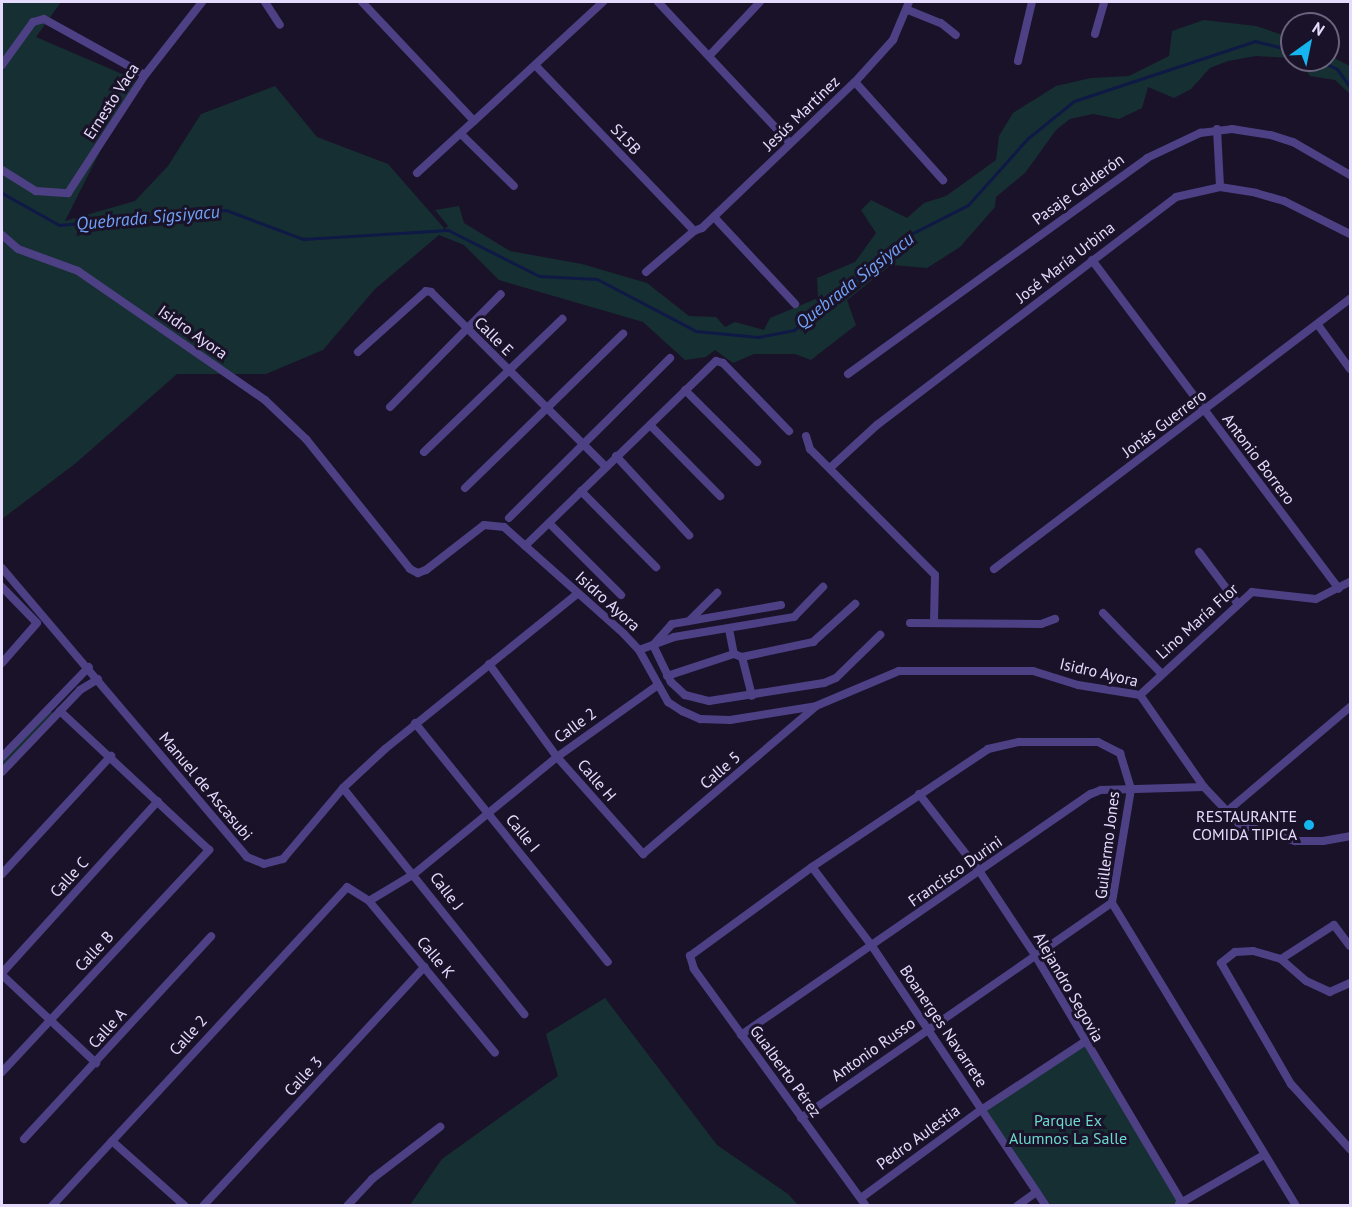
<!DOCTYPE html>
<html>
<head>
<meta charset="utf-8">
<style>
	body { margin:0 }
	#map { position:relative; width:1352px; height:1207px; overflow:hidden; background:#1a1229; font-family:"PT Sans",sans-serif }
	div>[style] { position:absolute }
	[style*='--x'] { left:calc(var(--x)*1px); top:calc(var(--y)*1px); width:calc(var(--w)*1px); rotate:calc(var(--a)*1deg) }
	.green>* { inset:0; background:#162f32 }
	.stream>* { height:3px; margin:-1.5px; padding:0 1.5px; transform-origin:1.5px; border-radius:1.5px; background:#0f1945 }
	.street>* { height:8px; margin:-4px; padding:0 4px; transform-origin:4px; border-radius:4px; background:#4e4085 }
	.dots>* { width:16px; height:16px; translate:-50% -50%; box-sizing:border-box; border:3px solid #1a1229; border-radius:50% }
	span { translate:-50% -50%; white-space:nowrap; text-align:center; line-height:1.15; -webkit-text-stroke:6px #1a1229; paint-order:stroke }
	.street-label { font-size:16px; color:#e5dcfd }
	.poi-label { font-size:16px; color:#e5dcfd }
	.right { translate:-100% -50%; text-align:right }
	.park-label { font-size:16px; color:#6cd9d0 }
	.water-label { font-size:18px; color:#71a2f6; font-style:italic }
	.frame { position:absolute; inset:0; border:3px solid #e5dcfd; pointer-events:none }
	.north { position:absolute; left:1280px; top:12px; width:60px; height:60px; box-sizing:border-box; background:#1a1229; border:2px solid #6b637e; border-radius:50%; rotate:33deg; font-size:16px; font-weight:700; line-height:24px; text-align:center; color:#e5dcfd }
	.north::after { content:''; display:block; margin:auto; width:21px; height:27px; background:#15b6f0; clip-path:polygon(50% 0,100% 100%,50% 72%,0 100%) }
</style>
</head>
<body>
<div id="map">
	<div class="green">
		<div style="clip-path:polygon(2px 2px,61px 2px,36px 37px,136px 80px,65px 221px,135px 201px,168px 166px,201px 114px,275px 86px,317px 137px,388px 164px,444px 228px,442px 232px,448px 226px,435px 210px,459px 206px,464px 223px,510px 251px,582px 264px,647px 283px,689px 316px,716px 317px,725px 327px,735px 322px,764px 330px,770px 318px,818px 298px,817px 278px,855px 262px,876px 233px,861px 210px,871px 200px,907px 218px,924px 203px,946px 196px,996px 160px,999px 136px,1013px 113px,1056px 86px,1091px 78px,1129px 76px,1169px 56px,1172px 31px,1204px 20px,1256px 26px,1286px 36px,1292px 40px,1292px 58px,1256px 56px,1228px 61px,1210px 68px,1191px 89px,1174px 98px,1148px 87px,1142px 108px,1119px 119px,1093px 114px,1070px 119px,1056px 130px,1025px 173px,996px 197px,995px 207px,960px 247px,927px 268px,891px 265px,847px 300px,856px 325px,811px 360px,795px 354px,754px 354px,733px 363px,715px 350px,706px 357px,685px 360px,643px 322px,499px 280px,464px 245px,439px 235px,375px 289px,323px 350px,266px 374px,177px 374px,76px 463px,2px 519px)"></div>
		<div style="clip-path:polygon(1328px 55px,1350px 66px,1350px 94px,1335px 80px,1310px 76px,1299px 60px,1328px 60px)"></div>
		<div style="clip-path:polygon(50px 711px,54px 714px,2px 769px,2px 761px)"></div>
		<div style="clip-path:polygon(605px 998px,717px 1145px,788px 1194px,798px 1205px,410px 1205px,442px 1159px,558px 1076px,546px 1034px)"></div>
		<div style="clip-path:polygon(1084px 1042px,1182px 1203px,1178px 1206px,1051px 1205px,981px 1110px)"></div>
	</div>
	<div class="stream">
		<div style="--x:1318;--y:60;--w:21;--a:25"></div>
		<div style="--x:1337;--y:69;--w:22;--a:54"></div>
		<div style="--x:2;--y:193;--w:65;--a:29.3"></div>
		<div style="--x:59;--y:225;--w:168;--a:-5.1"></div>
		<div style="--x:226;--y:210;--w:82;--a:20.6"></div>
		<div style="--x:303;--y:239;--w:145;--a:-3.6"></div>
		<div style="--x:448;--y:230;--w:102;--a:26.8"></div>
		<div style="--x:539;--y:276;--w:58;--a:3"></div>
		<div style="--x:597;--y:279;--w:112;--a:27.7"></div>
		<div style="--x:696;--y:331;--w:62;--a:5.5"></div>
		<div style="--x:758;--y:337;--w:37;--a:-11"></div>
		<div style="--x:794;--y:330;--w:145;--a:-40"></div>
		<div style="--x:905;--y:237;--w:71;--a:-26.9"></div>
		<div style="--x:968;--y:205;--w:89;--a:-48.2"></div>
		<div style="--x:1027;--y:139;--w:60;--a:-39"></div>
		<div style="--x:1074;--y:101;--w:191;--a:-18.3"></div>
		<div style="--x:1255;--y:41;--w:38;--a:14"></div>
	</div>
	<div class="street">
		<div style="--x:265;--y:2;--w:27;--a:57"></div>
		<div style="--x:362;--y:2;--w:163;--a:46.7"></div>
		<div style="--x:474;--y:121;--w:176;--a:-42.7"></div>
		<div style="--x:658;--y:2;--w:193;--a:46.9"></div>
		<div style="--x:908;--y:10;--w:35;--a:22"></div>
		<div style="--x:941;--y:23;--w:19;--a:39"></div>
		<div style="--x:1095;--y:34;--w:33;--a:-74"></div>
		<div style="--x:710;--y:55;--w:73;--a:-46.7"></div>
		<div style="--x:1018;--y:61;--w:61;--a:-76.7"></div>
		<div style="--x:2;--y:65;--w:53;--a:-54.2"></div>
		<div style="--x:33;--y:22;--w:11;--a:-15"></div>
		<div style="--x:44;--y:19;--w:115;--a:29"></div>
		<div style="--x:537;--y:67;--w:227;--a:46.2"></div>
		<div style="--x:855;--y:82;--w:132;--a:48.1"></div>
		<div style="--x:1217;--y:129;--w:58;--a:87"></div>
		<div style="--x:461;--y:134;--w:74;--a:44.5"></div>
		<div style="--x:2;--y:170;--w:40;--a:32"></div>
		<div style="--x:36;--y:191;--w:32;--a:4"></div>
		<div style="--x:68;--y:193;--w:141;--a:-56.9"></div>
		<div style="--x:145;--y:75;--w:93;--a:-52"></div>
		<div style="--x:417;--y:173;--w:77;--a:-42.4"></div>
		<div style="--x:714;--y:217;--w:119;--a:47"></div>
		<div style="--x:2;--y:235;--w:21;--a:41"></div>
		<div style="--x:18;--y:249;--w:64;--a:20.1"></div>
		<div style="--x:78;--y:271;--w:227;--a:34.6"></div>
		<div style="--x:265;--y:400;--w:57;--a:43.6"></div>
		<div style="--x:306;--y:439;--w:166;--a:51.3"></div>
		<div style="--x:410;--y:569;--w:9;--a:27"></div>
		<div style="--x:418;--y:573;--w:9;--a:-21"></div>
		<div style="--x:426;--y:570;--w:73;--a:-37.8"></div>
		<div style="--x:484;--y:525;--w:20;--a:6"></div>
		<div style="--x:504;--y:527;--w:161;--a:41.7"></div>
		<div style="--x:624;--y:634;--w:22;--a:47"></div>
		<div style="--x:639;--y:650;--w:60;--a:60.9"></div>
		<div style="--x:668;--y:702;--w:17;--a:33"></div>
		<div style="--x:682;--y:711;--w:20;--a:24"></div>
		<div style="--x:700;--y:719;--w:30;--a:2"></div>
		<div style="--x:730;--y:720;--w:87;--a:-9.2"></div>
		<div style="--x:816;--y:706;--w:90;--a:-22.9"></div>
		<div style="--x:899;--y:671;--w:134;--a:0"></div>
		<div style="--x:1033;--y:671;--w:47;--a:17.3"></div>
		<div style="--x:1078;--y:685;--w:63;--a:9.2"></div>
		<div style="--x:1140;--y:695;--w:112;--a:55.2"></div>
		<div style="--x:1204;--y:787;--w:51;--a:46.6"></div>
		<div style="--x:1239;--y:824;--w:59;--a:16.9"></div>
		<div style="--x:1295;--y:841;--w:28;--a:0"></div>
		<div style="--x:1323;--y:841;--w:27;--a:-10"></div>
		<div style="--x:1092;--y:260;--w:411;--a:53.1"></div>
		<div style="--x:646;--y:272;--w:63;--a:-40.5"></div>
		<div style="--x:694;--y:231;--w:9;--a:-21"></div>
		<div style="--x:702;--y:228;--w:211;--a:-43.7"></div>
		<div style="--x:855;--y:82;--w:57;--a:-47.9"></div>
		<div style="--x:893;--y:40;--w:41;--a:-67.2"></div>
		<div style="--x:1318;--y:325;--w:54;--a:54"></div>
		<div style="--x:358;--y:352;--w:91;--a:-41.9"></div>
		<div style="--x:426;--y:291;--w:5;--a:11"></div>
		<div style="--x:431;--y:292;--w:247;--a:45"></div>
		<div style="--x:848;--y:374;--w:369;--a:-35.8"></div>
		<div style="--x:1147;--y:158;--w:59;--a:-25.3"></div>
		<div style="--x:1200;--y:133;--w:32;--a:-7"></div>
		<div style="--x:1232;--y:129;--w:39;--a:9"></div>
		<div style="--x:1271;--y:135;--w:23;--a:18"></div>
		<div style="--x:1293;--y:142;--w:66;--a:30.1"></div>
		<div style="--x:685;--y:390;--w:102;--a:45"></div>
		<div style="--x:390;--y:407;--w:158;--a:-45.5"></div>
		<div style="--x:650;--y:425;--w:100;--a:45.4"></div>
		<div style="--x:806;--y:436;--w:14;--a:73"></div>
		<div style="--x:810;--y:449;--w:177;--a:45.2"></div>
		<div style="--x:935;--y:575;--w:46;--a:91.2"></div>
		<div style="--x:424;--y:452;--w:192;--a:-43.9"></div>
		<div style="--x:616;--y:456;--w:108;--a:47.3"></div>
		<div style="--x:830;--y:468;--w:64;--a:-42.5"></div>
		<div style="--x:877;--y:425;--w:376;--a:-37.3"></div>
		<div style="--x:1176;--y:197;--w:45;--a:-12.8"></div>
		<div style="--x:1220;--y:187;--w:36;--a:9"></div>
		<div style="--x:1256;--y:193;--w:29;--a:16"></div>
		<div style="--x:1284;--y:201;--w:74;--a:26.6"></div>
		<div style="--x:465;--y:488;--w:221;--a:-44.3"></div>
		<div style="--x:581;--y:491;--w:107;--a:45.4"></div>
		<div style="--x:509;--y:518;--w:227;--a:-44.8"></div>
		<div style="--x:549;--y:523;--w:102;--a:45"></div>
		<div style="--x:525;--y:546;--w:266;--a:-44.1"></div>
		<div style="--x:716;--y:361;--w:7;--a:16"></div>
		<div style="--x:723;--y:363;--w:95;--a:45.9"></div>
		<div style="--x:1199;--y:552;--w:65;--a:53.1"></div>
		<div style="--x:2;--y:568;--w:379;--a:49.7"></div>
		<div style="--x:247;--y:857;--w:18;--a:22"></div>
		<div style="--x:264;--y:864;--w:20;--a:-15"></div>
		<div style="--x:283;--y:859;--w:93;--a:-49.8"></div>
		<div style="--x:343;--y:788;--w:57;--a:-42.9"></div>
		<div style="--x:385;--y:749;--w:247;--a:-38.9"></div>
		<div style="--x:994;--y:569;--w:447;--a:-37.2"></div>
		<div style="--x:2;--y:587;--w:50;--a:45.8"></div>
		<div style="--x:37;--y:623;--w:53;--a:131.2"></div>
		<div style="--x:781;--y:605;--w:111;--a:170.1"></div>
		<div style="--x:672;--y:624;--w:28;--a:132"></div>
		<div style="--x:653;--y:645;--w:41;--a:64.1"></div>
		<div style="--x:671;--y:682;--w:19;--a:43"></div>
		<div style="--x:685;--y:695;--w:25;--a:14"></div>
		<div style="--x:709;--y:701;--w:116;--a:-8.9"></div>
		<div style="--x:824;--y:683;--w:13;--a:-23"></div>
		<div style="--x:836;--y:678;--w:62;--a:-44.3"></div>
		<div style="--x:1103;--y:613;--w:83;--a:46"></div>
		<div style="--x:689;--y:621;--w:40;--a:-45"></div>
		<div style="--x:910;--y:623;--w:131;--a:0.4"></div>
		<div style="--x:1041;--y:624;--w:15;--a:-20"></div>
		<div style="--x:729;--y:629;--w:25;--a:79"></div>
		<div style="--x:734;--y:654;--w:9;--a:21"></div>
		<div style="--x:742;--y:657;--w:73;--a:-11.9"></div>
		<div style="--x:813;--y:642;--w:57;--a:-42.1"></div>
		<div style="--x:639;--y:650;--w:37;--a:-20"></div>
		<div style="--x:674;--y:637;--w:122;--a:-9.5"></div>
		<div style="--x:794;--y:617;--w:42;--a:-46"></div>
		<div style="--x:742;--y:657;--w:40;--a:75.6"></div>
		<div style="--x:489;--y:664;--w:115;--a:53.8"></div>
		<div style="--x:557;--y:757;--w:130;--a:48.4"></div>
		<div style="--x:643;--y:854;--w:226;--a:-40.5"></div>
		<div style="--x:667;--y:676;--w:71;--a:-18.2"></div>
		<div style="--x:1140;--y:695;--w:152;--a:-42.6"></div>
		<div style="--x:1252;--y:592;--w:64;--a:6.2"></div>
		<div style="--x:1316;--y:599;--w:38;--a:-27"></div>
		<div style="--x:415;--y:723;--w:307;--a:51.1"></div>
		<div style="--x:2;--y:757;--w:125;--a:-46"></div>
		<div style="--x:2;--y:772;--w:113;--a:-46.4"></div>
		<div style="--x:80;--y:690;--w:21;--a:-31"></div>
		<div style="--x:343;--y:788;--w:290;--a:51.3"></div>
		<div style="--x:919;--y:794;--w:99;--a:52"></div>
		<div style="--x:980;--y:872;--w:100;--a:56.5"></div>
		<div style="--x:1035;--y:955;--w:288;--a:59.3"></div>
		<div style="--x:1225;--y:813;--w:164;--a:-40.3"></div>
		<div style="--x:812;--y:867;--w:99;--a:52.8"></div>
		<div style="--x:872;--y:946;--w:313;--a:56.2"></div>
		<div style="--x:2;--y:874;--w:161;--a:-47.3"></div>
		<div style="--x:369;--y:901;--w:52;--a:-31"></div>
		<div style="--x:414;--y:874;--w:185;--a:-39.3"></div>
		<div style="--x:557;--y:757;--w:124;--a:-35.5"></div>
		<div style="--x:1281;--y:959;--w:63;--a:-32.7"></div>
		<div style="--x:1334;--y:925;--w:26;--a:53"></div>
		<div style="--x:2;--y:973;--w:232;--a:-47.8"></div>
		<div style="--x:2;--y:975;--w:129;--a:43.1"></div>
		<div style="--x:1350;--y:983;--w:22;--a:156"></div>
		<div style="--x:1330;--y:992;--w:26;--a:-155"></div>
		<div style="--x:1306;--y:981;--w:33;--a:-139"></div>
		<div style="--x:1281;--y:959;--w:29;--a:-164"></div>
		<div style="--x:1253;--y:951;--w:18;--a:177"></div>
		<div style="--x:1235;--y:952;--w:18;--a:142"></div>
		<div style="--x:1221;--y:963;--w:140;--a:60"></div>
		<div style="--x:1291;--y:1084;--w:88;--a:47.8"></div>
		<div style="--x:741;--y:1035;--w:425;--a:-34.6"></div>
		<div style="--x:1091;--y:794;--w:11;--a:-22"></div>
		<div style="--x:1101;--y:790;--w:103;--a:-1.7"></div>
		<div style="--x:2;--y:1072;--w:304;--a:-47"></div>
		<div style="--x:209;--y:850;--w:204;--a:-137"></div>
		<div style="--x:801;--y:1118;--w:378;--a:-34.7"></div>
		<div style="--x:24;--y:1139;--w:276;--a:-47.3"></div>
		<div style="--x:112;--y:1141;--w:98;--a:41.7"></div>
		<div style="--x:861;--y:1198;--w:149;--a:-36.3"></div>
		<div style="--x:981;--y:1110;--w:123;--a:-33.4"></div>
		<div style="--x:1179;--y:1204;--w:98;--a:-30"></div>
		<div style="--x:52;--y:1206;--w:434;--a:-47.2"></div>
		<div style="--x:347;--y:887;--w:26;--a:32"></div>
		<div style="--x:369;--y:901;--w:197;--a:50.3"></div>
		<div style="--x:203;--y:1206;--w:326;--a:-47.2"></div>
		<div style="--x:347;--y:1206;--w:37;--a:-47"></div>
		<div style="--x:372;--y:1179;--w:86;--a:-37.4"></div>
		<div style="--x:866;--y:1206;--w:293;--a:-126"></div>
		<div style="--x:694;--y:969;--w:14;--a:-107"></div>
		<div style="--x:690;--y:956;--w:151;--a:-36.1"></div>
		<div style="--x:812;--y:867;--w:212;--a:-33.8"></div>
		<div style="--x:988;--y:749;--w:32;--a:-13"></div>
		<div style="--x:1019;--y:742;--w:79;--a:0"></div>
		<div style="--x:1098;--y:742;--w:25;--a:27"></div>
		<div style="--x:1120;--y:753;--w:38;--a:73"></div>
		<div style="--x:1131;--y:789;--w:116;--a:99.5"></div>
		<div style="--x:1112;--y:903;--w:354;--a:58.7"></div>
		<div style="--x:1017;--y:1206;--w:24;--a:-36"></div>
	</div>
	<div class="dots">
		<div style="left:1309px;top:825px;background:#15b6f0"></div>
	</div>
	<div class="street-label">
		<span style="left:111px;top:101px;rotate:-57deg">Ernesto Vaca</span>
		<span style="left:801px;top:113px;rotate:-44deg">Jesús Martínez</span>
		<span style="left:626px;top:139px;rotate:47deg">S15B</span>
		<span style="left:1078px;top:189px;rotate:-36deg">Pasaje Calderón</span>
		<span style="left:1065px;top:262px;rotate:-38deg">José María Urbina</span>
		<span style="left:193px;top:332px;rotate:35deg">Isidro Ayora</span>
		<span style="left:494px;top:336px;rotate:45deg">Calle E</span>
		<span style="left:1164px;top:423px;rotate:-37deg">Jonás Guerrero</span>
		<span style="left:1259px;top:459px;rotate:53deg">Antonio Borrero</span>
		<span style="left:608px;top:601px;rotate:42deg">Isidro Ayora</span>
		<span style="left:1197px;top:621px;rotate:-42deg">Lino María Flor</span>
		<span style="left:1099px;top:672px;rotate:13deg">Isidro Ayora</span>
		<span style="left:575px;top:725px;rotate:-36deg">Calle 2</span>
		<span style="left:720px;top:770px;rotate:-41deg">Calle 5</span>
		<span style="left:597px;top:780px;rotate:49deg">Calle H</span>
		<span style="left:206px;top:786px;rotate:50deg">Manuel de Ascasubi</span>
		<span style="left:523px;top:833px;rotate:51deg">Calle I</span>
		<span style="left:1107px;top:845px;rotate:-83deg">Guillermo Jones</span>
		<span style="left:955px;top:871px;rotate:-35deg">Francisco Durini</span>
		<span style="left:69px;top:877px;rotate:-48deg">Calle C</span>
		<span style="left:447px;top:891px;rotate:52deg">Calle J</span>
		<span style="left:94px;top:951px;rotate:-47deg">Calle B</span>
		<span style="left:436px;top:957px;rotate:50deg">Calle K</span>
		<span style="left:1069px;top:987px;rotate:60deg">Alejandro Segovia</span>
		<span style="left:944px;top:1026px;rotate:56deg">Boanerges Navarrete</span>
		<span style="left:107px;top:1028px;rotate:-48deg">Calle A</span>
		<span style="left:188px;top:1035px;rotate:-48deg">Calle 2</span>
		<span style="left:873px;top:1049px;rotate:-35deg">Antonio Russo</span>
		<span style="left:786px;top:1071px;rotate:54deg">Gualberto Pérez</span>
		<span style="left:303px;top:1076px;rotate:-47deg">Calle 3</span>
		<span style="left:918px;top:1137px;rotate:-36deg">Pedro Aulestia</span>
	</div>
	<div class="poi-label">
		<span class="right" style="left:1297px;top:825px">RESTAURANTE<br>COMIDA TIPICA</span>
	</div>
	<div class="park-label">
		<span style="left:1068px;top:1129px">Parque Ex<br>Alumnos La Salle</span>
	</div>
	<div class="water-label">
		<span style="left:148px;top:218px;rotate:-5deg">Quebrada Sigsiyacu</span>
		<span style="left:855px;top:281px;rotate:-38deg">Quebrada Sigsiyacu</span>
	</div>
	<div class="frame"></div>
	<div class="north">N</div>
</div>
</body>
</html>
